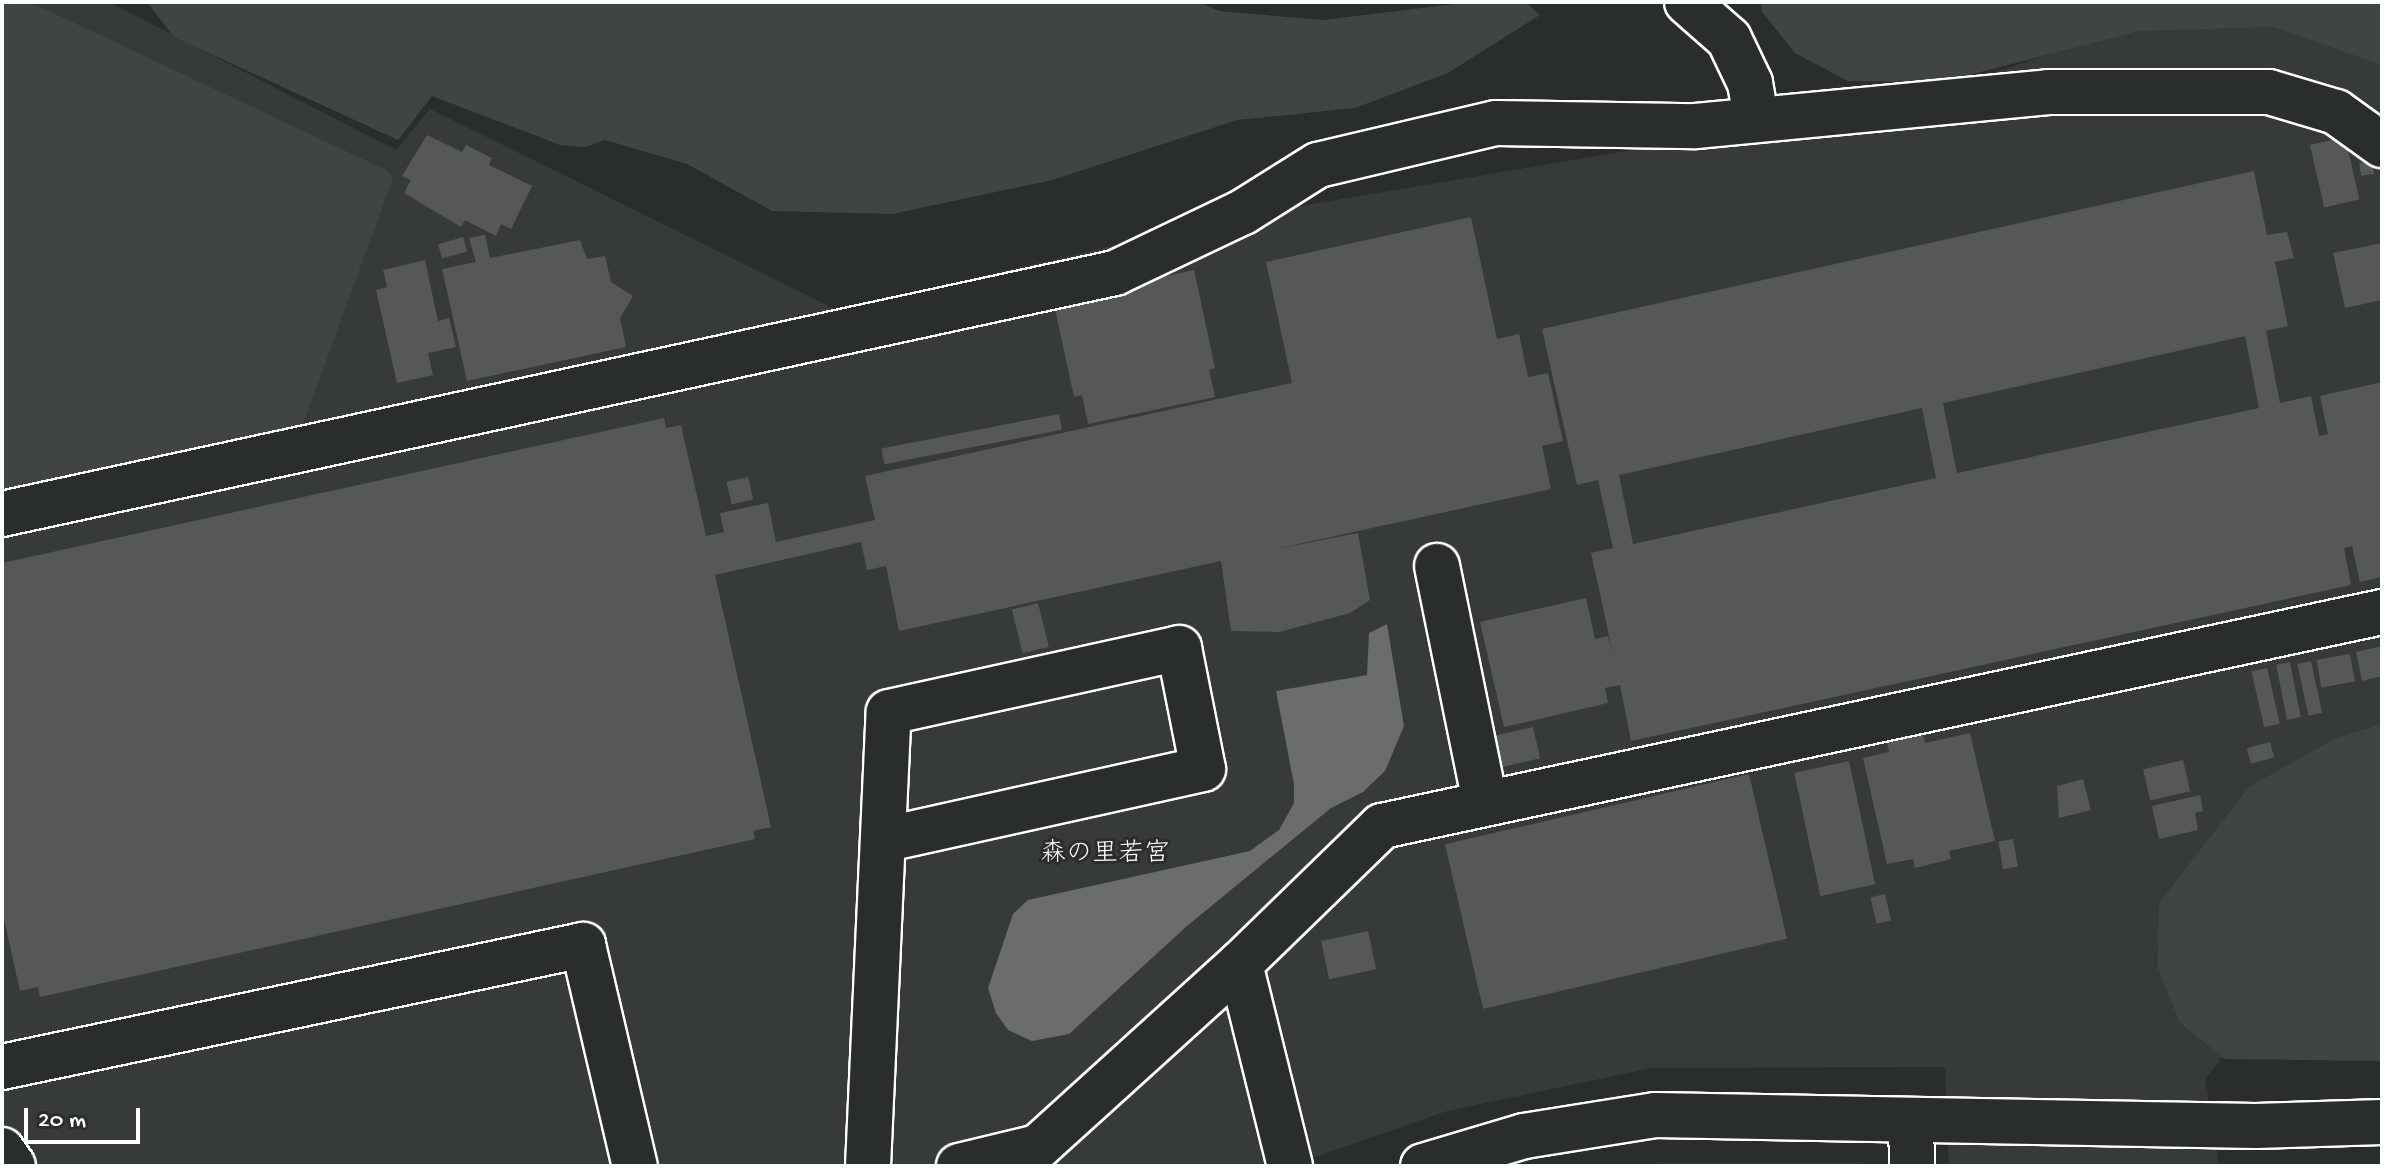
<!DOCTYPE html>
<html>
<head>
<meta charset="utf-8">
<style>
	body { margin:0 }
	#map { position:relative; width:2384px; height:1168px; overflow:hidden; background:#2a2d2e; font-family:"Gochi Hand","Klee One",sans-serif }
	div>[style] { position:absolute }
	[style*='--x'] { left:calc(var(--x)*1px); top:calc(var(--y)*1px); width:calc(var(--w)*1px); rotate:calc(var(--a)*1deg) }
	.built>* { inset:0; background:#373a3b; transform-origin:0 0 }
	.green>* { inset:0; background:#414445 }
	.water>* { inset:0; background:#6a6c6d }
	.building>* { inset:0; background:#555758; transform-origin:0 0 }
	.roads { filter:drop-shadow(2px 0 #fff) drop-shadow(-2px 0 #fff) drop-shadow(0 2px #fff) drop-shadow(0 -2px #fff) }
	.minor>* { height:44px; margin:-22px; padding:0 22px; transform-origin:22px; border-radius:22px; background:#2a2d2e }
	span { translate:-50% -50%; white-space:nowrap; text-align:center; line-height:1.15; -webkit-text-stroke:6px #2a2d2e; paint-order:stroke }
	.neighbourhood-label { font-size:26px; color:#fff }
	.frame { position:absolute; inset:0; border:4px solid #fff; pointer-events:none }
	.scale { position:absolute; left:24px; top:1108px; width:116px; height:36px; box-sizing:border-box; border:4px solid #fff; border-top:0; padding-left:10px; font-size:24px; line-height:28px; white-space:nowrap; color:#fff; -webkit-text-stroke:6px #2a2d2e; paint-order:stroke }
</style>
</head>
<body>
<div id="map">
	<div class="built">
		<div style="clip-path:polygon(2px 2px,109px 2px,396px 150px,430px 109px,837px 310px,1236px 217px,1881px 108px,2215px 2px,2382px 22px,2382px 854px,2205px 1079px,2219px 1165px,2313px 1166px,1949px 1166px,1945px 1067px,1652px 1068px,1447px 1111px,1290px 1166px,2px 1166px)"></div>
		<div style="left:1657px;top:1163px;width:206px;height:22px"></div>
	</div>
	<div class="green">
		<div style="clip-path:polygon(2px 2px,30px 2px,388px 171px,393px 178px,300px 432px,2px 496px)"></div>
		<div style="clip-path:polygon(147px 2px,1199px 2px,1219px 11px,1323px 20px,1471px 2px,1526px 2px,1540px 15px,1448px 73px,1355px 108px,1237px 120px,1052px 180px,892px 214px,772px 211px,687px 164px,605px 140px,586px 147px,560px 145px,432px 96px,398px 140px,174px 37px)"></div>
		<div style="clip-path:polygon(1761px 2px,2382px 2px,2382px 65px,2274px 27px,2139px 31px,1942px 82px,1848px 81px,1795px 53px,1762px 12px)"></div>
		<div style="clip-path:polygon(2382px 724px,2382px 1061px,2225px 1059px,2180px 1023px,2158px 968px,2159px 903px,2249px 787px,2336px 738px)"></div>
	</div>
	<div class="water">
		<div style="clip-path:polygon(1387px 624px,1404px 726px,1385px 771px,1363px 792px,1331px 808px,1187px 926px,1069px 1034px,1032px 1041px,1008px 1030px,996px 1013px,988px 988px,1013px 914px,1028px 900px,1250px 851px,1279px 830px,1294px 803px,1294px 784px,1276px 691px,1367px 675px,1369px 633px)"></div>
	</div>
	<div class="building">
		<div style="clip-path:polygon(427px 135px,462px 152px,466px 145px,492px 158px,489px 165px,532px 186px,511px 229px,501px 224px,496px 236px,465px 220px,461px 227px,404px 193px,411px 180px,402px 176px)"></div>
		<div style="left:2345px;top:137px;width:64px;height:36px;rotate:77deg"></div>
		<div style="left:2372px;top:161px;width:13px;height:13px;rotate:81deg"></div>
		<div style="clip-path:polygon(evenodd,2254px 171px,2267px 235px,2287px 232px,2294px 258px,2275px 262px,2288px 326px,2266px 331px,2280px 403px,2311px 396px,2319px 436px,2328px 434px,2320px 396px,2382px 382px,2382px 577px,2360px 582px,2352px 546px,2344px 548px,2351px 585px,1631px 741px,1620px 685px,1605px 688px,1608px 703px,1504px 727px,1480px 622px,1586px 598px,1595px 639px,1608px 636px,1613px 654px,1591px 553px,1613px 548px,1598px 480px,1577px 485px,1542px 329px,2254px 171px,2245px 336px,2259px 408px,1957px 473px,1943px 403px,2245px 336px,2254px 171px,1922px 408px,1936px 478px,1633px 544px,1619px 475px,1922px 408px)"></div>
		<div style="clip-path:polygon(1471px 217px,1497px 339px,1519px 334px,1528px 377px,1548px 373px,1563px 441px,1542px 446px,1551px 489px,1271px 550px,1358px 533px,1370px 600px,1350px 613px,1279px 632px,1231px 631px,1221px 561px,899px 631px,886px 566px,867px 570px,861px 542px,715px 575px,771px 827px,753px 831px,755px 839px,40px 997px,38px 987px,20px 991px,2px 910px,2px 563px,664px 418px,666px 428px,681px 425px,706px 536px,724px 532px,720px 513px,768px 503px,776px 542px,875px 520px,865px 476px,1292px 383px,1266px 262px)"></div>
		<div style="clip-path:polygon(485px 235px,490px 258px,580px 240px,587px 259px,605px 256px,611px 282px,633px 296px,620px 318px,626px 347px,467px 381px,442px 269px,476px 262px,469px 238px)"></div>
		<div style="left:463px;top:237px;width:15px;height:26px;rotate:74deg"></div>
		<div style="clip-path:polygon(2382px 243px,2382px 300px,2345px 308px,2333px 253px)"></div>
		<div style="clip-path:polygon(425px 260px,438px 321px,449px 318px,456px 347px,428px 353px,433px 375px,397px 383px,376px 290px,387px 287px,383px 270px)"></div>
		<div style="clip-path:polygon(1194px 270px,1215px 368px,1209px 370px,1215px 397px,1088px 424px,1082px 395px,1074px 397px,1053px 300px)"></div>
		<div style="left:1059px;top:414px;width:16px;height:181px;rotate:79deg"></div>
		<div style="left:748px;top:477px;width:23px;height:22px;rotate:77deg"></div>
		<div style="left:1038px;top:603px;width:45px;height:27px;rotate:76deg"></div>
		<div style="clip-path:polygon(2382px 646px,2382px 676px,2362px 681px,2356px 652px)"></div>
		<div style="left:2350px;top:654px;width:28px;height:34px;rotate:80deg"></div>
		<div style="left:2311px;top:661px;width:53px;height:14px;rotate:78deg"></div>
		<div style="left:2290px;top:662px;width:56px;height:14px;rotate:79deg"></div>
		<div style="left:2267px;top:668px;width:57px;height:16px;rotate:77deg"></div>
		<div style="left:1533px;top:727px;width:32px;height:39px;rotate:77deg"></div>
		<div style="clip-path:polygon(1970px 733px,1995px 841px,1949px 851px,1951px 859px,1915px 868px,1913px 859px,1887px 864px,1863px 758px,1889px 752px,1887px 743px,1923px 735px,1925px 743px)"></div>
		<div style="left:2270px;top:742px;width:16px;height:24px;rotate:75deg"></div>
		<div style="left:2183px;top:760px;width:32px;height:41px;rotate:77deg"></div>
		<div style="left:1849px;top:761px;width:126px;height:56px;rotate:78deg"></div>
		<div style="left:1749px;top:774px;width:169px;height:312px;rotate:77deg"></div>
		<div style="clip-path:polygon(2083px 779px,2091px 810px,2059px 818px,2057px 786px)"></div>
		<div style="clip-path:polygon(2200px 795px,2203px 811px,2195px 813px,2198px 830px,2159px 839px,2152px 806px)"></div>
		<div style="left:2013px;top:839px;width:28px;height:15px;rotate:80deg"></div>
		<div style="left:1885px;top:894px;width:27px;height:15px;rotate:77deg"></div>
		<div style="left:1368px;top:931px;width:39px;height:48px;rotate:78deg"></div>
	</div>
	<div class="roads">
		<div class="minor">
			<div style="--x:1687;--y:2;--w:56;--a:41.4"></div>
			<div style="--x:1729;--y:39;--w:49;--a:64.5"></div>
			<div style="--x:1750;--y:83;--w:34;--a:80"></div>
			<div style="--x:2;--y:514;--w:1139;--a:-12.22"></div>
			<div style="--x:1115;--y:273;--w:142;--a:-25.5"></div>
			<div style="--x:1243;--y:212;--w:89;--a:-32.1"></div>
			<div style="--x:1318;--y:165;--w:183;--a:-13.3"></div>
			<div style="--x:1496;--y:123;--w:200;--a:0.9"></div>
			<div style="--x:1696;--y:126;--w:354;--a:-5.5"></div>
			<div style="--x:2048;--y:92;--w:221;--a:0"></div>
			<div style="--x:2269;--y:92;--w:70;--a:16.6"></div>
			<div style="--x:2336;--y:112;--w:57;--a:35.7"></div>
			<div style="--x:1437;--y:566;--w:241;--a:78.5"></div>
			<div style="--x:1240;--y:964;--w:208;--a:76.1"></div>
			<div style="--x:2;--y:1067;--w:594;--a:-11.86"></div>
			<div style="--x:583;--y:945;--w:227;--a:76.8"></div>
			<div style="--x:1911;--y:1120;--w:46;--a:88.8"></div>
			<div style="--x:2;--y:1150;--w:19;--a:55"></div>
			<div style="--x:868;--y:1166;--w:454;--a:-87.4"></div>
			<div style="--x:889;--y:712;--w:297;--a:-12.4"></div>
			<div style="--x:1179;--y:648;--w:123;--a:78.8"></div>
			<div style="--x:1203;--y:769;--w:325;--a:167.5"></div>
			<div style="--x:959;--y:1166;--w:81;--a:-13.5"></div>
			<div style="--x:1038;--y:1147;--w:273;--a:-42.2"></div>
			<div style="--x:1240;--y:964;--w:198;--a:-44.2"></div>
			<div style="--x:1382;--y:826;--w:1023;--a:-12.08"></div>
			<div style="--x:1423;--y:1166;--w:105;--a:-16.5"></div>
			<div style="--x:1524;--y:1136;--w:133;--a:-9.1"></div>
			<div style="--x:1655;--y:1115;--w:601;--a:1.05"></div>
			<div style="--x:2256;--y:1126;--w:126;--a:-1.8"></div>
		</div>
	</div>
	<div class="neighbourhood-label">
		<span style="left:1105px;top:856px">森の里若宮</span>
	</div>
	<div class="frame"></div>
	<div class="scale">20 m</div>
</div>
</body>
</html>
